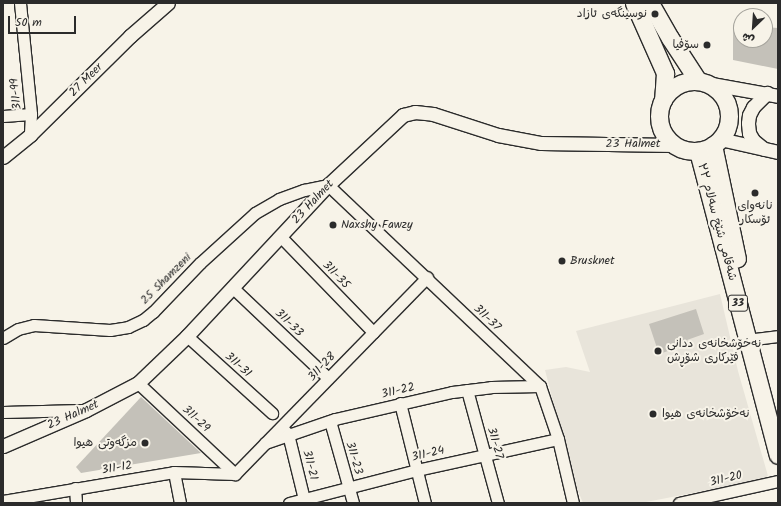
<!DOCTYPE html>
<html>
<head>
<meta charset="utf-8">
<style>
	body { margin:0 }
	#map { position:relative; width:781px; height:506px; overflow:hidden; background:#f7f3e8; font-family:Kalam,"Playpen Sans Arabic",sans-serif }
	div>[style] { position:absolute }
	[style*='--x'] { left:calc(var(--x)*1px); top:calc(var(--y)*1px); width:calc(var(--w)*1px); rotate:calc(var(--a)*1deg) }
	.built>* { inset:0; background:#e8e4da }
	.building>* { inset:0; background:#c4c1b9 }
	.roads { filter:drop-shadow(1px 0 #2b2b2b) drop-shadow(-1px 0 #2b2b2b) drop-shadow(0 1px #2b2b2b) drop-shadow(0 -1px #2b2b2b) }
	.minor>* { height:11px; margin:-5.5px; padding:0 5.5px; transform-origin:5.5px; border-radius:5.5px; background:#f7f3e8 }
	.tertiary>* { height:13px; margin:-6.5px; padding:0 6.5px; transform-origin:6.5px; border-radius:6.5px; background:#f7f3e8 }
	.primary>* { height:17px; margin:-8.5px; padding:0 8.5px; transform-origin:8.5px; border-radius:8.5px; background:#f7f3e8 }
	.primary>.ring { margin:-8.5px; padding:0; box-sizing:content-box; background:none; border:17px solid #f7f3e8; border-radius:50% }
	.dots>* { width:11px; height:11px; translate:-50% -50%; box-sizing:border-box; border:2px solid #f7f3e8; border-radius:50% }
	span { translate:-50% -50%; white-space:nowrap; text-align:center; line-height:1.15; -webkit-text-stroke:4px #f7f3e8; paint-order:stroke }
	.shield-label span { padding:1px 3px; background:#f7f3e8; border:1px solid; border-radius:3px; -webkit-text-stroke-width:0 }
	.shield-label { font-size:11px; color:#2b2b2b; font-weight:700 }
	.poi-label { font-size:12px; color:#2b2b2b }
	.right { translate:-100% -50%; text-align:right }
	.left { translate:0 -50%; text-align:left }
	.street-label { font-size:12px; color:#2b2b2b }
	.frame { position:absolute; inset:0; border:4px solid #2b2b2b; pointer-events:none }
	.north { position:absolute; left:733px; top:8px; width:40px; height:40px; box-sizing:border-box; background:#f7f3e8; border:1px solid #a5a39c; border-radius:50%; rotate:205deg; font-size:11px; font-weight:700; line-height:16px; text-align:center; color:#2b2b2b }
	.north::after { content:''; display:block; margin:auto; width:14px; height:18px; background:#2b2b2b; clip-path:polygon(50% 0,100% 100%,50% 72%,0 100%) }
	.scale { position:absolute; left:8px; top:16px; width:68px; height:18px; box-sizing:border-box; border:2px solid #2b2b2b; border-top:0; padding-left:5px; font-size:12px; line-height:14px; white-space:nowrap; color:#2b2b2b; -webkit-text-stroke:3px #f7f3e8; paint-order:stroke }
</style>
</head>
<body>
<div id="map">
	<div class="built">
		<div style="clip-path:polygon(720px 294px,738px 371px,768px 476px,760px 480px,641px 503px,583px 503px,573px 479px,545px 370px,566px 367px,590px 372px,576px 331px)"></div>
	</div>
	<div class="building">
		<div style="clip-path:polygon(733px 25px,741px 26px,741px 40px,765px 40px,765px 27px,778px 28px,778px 69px,733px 60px)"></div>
		<div style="clip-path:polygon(696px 309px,704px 334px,687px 340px,689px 344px,659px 354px,649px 324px)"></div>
		<div style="clip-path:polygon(141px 397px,201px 453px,81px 473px,76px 467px)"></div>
	</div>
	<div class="roads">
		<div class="minor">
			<div style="--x:20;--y:3;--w:112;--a:84.3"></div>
			<div style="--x:31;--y:114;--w:21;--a:93"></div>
			<div style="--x:3;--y:116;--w:28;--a:-4"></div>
			<div style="--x:280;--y:236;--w:134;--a:45.9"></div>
			<div style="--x:232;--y:287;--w:132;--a:43.5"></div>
			<div style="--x:187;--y:336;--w:115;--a:42.2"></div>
			<div style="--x:3;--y:338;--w:17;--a:-31"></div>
			<div style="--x:18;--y:329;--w:16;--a:-14"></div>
			<div style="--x:34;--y:325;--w:76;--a:3.8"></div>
			<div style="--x:110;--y:330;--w:18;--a:-9"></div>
			<div style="--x:128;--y:327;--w:17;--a:-25"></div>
			<div style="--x:143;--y:320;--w:13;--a:-39"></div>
			<div style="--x:153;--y:312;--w:68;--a:-46.2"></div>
			<div style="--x:200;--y:263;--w:74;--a:-42.3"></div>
			<div style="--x:255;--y:213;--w:28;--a:-30"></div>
			<div style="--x:279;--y:199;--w:27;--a:-20"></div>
			<div style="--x:304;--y:190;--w:25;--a:-12"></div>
			<div style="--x:328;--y:185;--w:292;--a:43.5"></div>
			<div style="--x:540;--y:386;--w:56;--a:71.2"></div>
			<div style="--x:558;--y:439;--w:66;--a:76.8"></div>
			<div style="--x:754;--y:339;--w:24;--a:-7"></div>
			<div style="--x:138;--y:383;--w:133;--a:43.2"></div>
			<div style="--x:467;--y:390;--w:117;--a:74.7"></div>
			<div style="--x:400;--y:403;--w:103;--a:76"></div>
			<div style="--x:3;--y:412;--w:79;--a:-1.5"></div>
			<div style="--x:330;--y:421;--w:85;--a:74.3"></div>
			<div style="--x:284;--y:430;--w:6;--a:45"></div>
			<div style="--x:288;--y:434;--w:71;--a:76.2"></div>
			<div style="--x:265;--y:443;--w:74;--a:-18.9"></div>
			<div style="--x:335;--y:419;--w:120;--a:-13"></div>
			<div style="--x:452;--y:392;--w:39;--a:-7"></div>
			<div style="--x:491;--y:387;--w:49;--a:-1.2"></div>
			<div style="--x:174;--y:472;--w:32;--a:79"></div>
			<div style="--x:235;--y:474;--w:275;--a:-45.7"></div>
			<div style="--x:75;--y:488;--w:15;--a:86"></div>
			<div style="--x:3;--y:501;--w:173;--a:-9.6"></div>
			<div style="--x:174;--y:472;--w:61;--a:1.9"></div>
			<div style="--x:289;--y:503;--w:132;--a:-14.5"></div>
			<div style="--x:417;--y:470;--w:144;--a:-12.4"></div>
			<div style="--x:679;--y:503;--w:101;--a:-12.5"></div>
		</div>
		<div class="tertiary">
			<div style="--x:706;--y:83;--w:73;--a:10.2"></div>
			<div style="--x:720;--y:139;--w:59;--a:12.6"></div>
			<div style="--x:764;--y:149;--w:14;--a:-141"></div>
			<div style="--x:753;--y:140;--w:8;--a:-120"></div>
			<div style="--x:749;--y:133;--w:10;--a:-96"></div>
			<div style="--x:748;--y:123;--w:8;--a:-83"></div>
			<div style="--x:749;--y:115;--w:9;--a:-63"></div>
			<div style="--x:753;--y:107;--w:20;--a:-45"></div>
			<div style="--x:3;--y:157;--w:35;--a:-39"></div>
			<div style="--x:30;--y:135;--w:141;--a:-44.7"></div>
			<div style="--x:130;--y:36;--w:50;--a:-41"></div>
			<div style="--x:3;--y:446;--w:90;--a:-23.4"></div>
			<div style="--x:86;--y:410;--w:59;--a:-27.4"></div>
			<div style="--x:138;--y:383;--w:68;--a:-43.8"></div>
			<div style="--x:187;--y:336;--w:207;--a:-47"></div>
			<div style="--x:328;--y:185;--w:103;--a:-43"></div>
			<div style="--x:403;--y:115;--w:12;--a:-14"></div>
			<div style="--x:415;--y:112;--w:18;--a:6"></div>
			<div style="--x:433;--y:114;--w:68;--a:17.9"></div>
			<div style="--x:498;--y:135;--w:44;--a:10.5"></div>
			<div style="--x:541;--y:143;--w:133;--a:0.9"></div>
		</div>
		<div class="primary">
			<div style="--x:634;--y:3;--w:77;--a:66.1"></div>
			<div style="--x:665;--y:73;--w:27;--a:94"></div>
			<div style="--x:650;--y:3;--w:40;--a:60.3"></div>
			<div style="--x:670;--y:38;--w:51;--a:56.9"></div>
			<div class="ring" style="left:659px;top:81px;width:53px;height:53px"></div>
			<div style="--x:713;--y:145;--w:116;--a:78.1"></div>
			<div style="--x:698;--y:151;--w:314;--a:75.3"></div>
		</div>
	</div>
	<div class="dots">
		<div style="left:655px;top:14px;background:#2b2b2b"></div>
		<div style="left:707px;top:45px;background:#2b2b2b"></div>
		<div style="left:755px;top:193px;background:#2b2b2b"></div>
		<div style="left:333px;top:225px;background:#2b2b2b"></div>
		<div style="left:562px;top:261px;background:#2b2b2b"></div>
		<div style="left:658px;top:351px;background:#2b2b2b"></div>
		<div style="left:653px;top:414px;background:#2b2b2b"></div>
		<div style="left:145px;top:443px;background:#2b2b2b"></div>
	</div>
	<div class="shield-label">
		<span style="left:738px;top:303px">33</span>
	</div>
	<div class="poi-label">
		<span class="right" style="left:647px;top:14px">نوسینگەی ئازاد</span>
		<span class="right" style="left:699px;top:45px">سۆفیا</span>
		<span style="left:755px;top:213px">نانەوای<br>ئۆسکار</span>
		<span class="left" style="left:341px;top:225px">Naxshy Fawzy</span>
		<span class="left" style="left:570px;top:261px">Brusknet</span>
		<span class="left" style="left:667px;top:351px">نەخۆشخانەی ددانی<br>فێرکاری شۆڕش</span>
		<span class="left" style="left:662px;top:414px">نەخۆشخانەی هیوا</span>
		<span class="right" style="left:137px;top:443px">مزگەوتی هیوا</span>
	</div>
	<div class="street-label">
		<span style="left:86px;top:80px;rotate:-45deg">27 Meer</span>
		<span style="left:16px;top:94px;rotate:-96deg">311-99</span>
		<span style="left:633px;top:144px">23 Halmet</span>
		<span style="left:313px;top:202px;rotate:-47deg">23 Halmet</span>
		<span style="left:717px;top:222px;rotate:75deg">شەقامی شێخ سەلام ٣٣</span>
		<span style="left:336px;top:275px;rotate:46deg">311-35</span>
		<span style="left:166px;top:279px;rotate:-45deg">25 Shamzeni</span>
		<span style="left:487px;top:318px;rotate:44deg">311-37</span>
		<span style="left:289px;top:323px;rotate:44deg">311-33</span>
		<span style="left:238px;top:365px;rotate:42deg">311-31</span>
		<span style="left:322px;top:367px;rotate:-46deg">311-28</span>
		<span style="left:398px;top:391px;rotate:-13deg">311-22</span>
		<span style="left:73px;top:415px;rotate:-24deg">23 Halmet</span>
		<span style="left:196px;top:419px;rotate:43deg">311-29</span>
		<span style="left:495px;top:443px;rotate:75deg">311-27</span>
		<span style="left:428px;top:454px;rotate:-13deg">311-24</span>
		<span style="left:354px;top:458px;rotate:74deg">311-23</span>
		<span style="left:310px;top:465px;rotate:76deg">311-21</span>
		<span style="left:117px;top:468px;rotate:-9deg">311-12</span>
		<span style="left:726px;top:479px;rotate:-13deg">311-20</span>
	</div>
	<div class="frame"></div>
	<div class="north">ش</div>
	<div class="scale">50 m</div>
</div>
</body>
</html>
